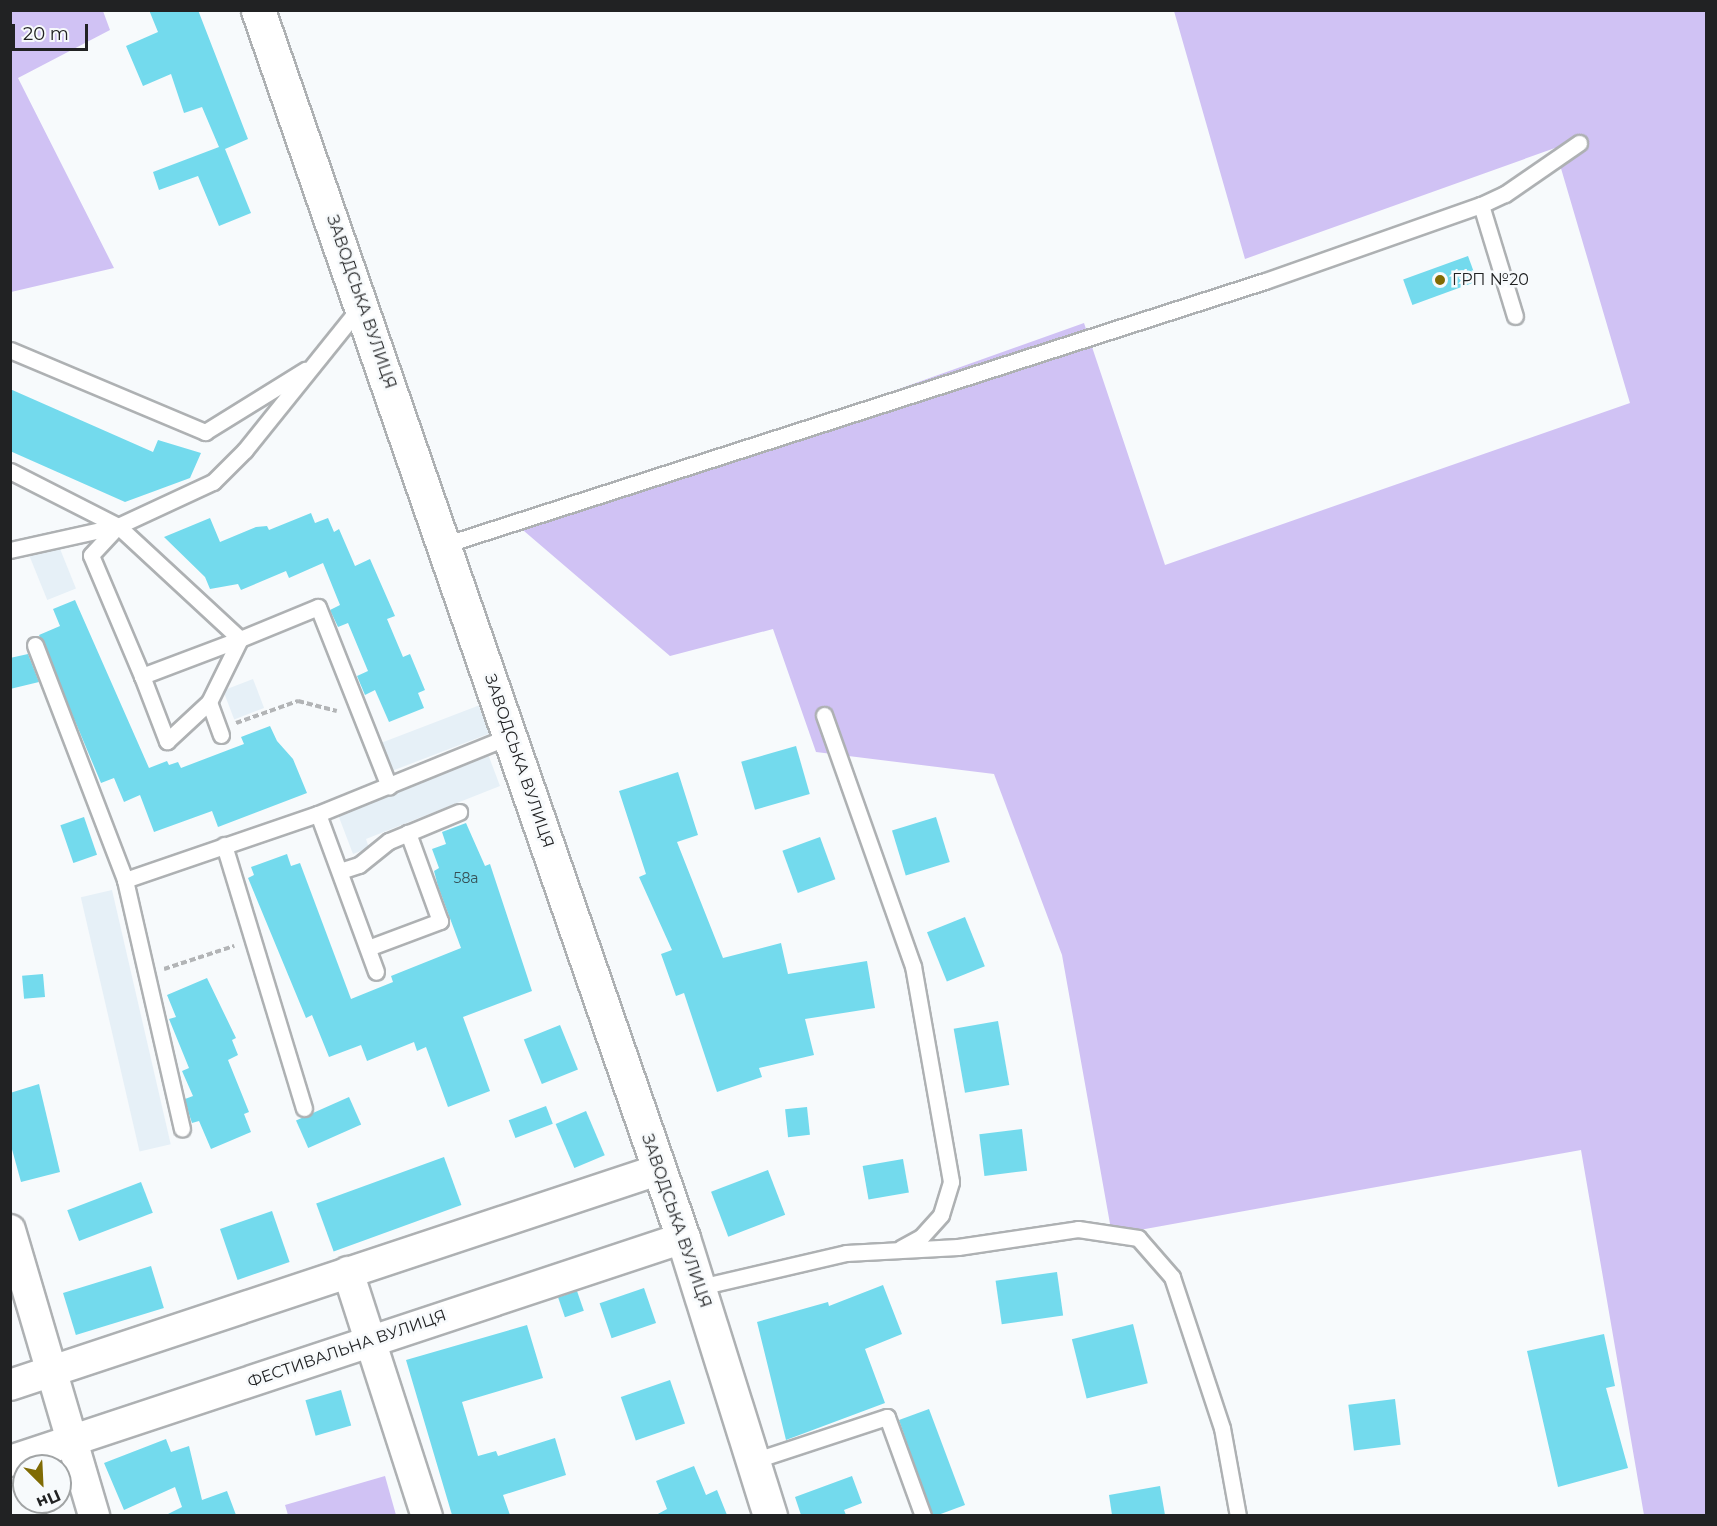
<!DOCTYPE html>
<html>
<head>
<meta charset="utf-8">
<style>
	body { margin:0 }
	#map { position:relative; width:1717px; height:1526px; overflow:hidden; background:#f7fafc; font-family:Montserrat,sans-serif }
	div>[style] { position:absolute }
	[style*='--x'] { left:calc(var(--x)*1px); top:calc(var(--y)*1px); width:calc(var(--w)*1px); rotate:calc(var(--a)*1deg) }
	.built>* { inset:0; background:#e6f0f7; transform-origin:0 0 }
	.green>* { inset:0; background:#d0c2f4 }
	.building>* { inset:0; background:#73daed; transform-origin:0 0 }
	.path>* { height:4px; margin-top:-2px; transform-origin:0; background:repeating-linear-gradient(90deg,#b2b4b6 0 6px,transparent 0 9px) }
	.roads { filter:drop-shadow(2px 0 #aeb1b3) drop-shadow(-2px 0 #aeb1b3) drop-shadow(0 2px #aeb1b3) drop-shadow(0 -2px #aeb1b3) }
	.lane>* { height:15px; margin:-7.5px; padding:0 7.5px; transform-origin:7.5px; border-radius:7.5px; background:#fff }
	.street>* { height:30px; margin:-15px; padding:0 15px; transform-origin:15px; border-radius:15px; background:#fff }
	.secondary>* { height:33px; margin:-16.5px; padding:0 16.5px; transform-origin:16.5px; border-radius:16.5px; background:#fff }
	.dots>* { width:16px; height:16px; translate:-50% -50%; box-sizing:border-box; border:3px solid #f7fafc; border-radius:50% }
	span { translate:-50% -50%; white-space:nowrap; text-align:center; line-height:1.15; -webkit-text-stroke:5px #f7fafc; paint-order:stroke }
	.number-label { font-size:14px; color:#365056 }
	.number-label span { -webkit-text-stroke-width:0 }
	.poi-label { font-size:16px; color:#212223 }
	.left { translate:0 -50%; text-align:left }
	.street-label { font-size:16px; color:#212223 }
	.frame { position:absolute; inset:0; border:12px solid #212223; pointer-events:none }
	.north { position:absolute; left:12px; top:1454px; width:60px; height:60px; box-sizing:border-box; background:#f7fafc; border:2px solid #a1a4a5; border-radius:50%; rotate:156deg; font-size:16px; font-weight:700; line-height:24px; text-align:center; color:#212223 }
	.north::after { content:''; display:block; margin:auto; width:21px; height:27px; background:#806b04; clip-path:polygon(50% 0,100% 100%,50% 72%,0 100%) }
	.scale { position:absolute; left:12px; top:24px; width:76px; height:27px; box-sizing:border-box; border:3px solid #212223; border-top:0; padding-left:8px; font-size:18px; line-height:21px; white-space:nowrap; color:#212223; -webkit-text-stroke:4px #f7fafc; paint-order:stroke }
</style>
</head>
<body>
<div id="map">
	<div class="built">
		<div style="left:58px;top:544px;width:48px;height:31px;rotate:68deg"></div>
		<div style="left:253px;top:679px;width:31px;height:32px;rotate:69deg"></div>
		<div style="left:480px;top:705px;width:30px;height:109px;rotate:69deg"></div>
		<div style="clip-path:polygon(488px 754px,500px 786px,366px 839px,369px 848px,353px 854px,337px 812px)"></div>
		<div style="left:112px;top:890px;width:261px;height:32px;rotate:77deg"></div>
	</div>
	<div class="green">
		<div style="clip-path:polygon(10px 11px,103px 11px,110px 30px,18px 78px,114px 268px,11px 292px)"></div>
		<div style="clip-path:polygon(1174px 11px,1706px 11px,1706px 1515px,1644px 1515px,1581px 1150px,1112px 1235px,1062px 955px,994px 774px,816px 752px,773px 629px,670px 656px,517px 525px,1084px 323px,1165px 565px,1630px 403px,1555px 148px,1245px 259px)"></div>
		<div style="clip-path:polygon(385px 1476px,396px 1515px,288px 1515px,285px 1505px)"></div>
	</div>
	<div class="building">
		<div style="clip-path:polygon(149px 10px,198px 10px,248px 139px,225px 149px,251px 213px,219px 226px,198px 176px,159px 190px,153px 172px,219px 147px,202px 107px,184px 113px,171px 74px,143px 86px,126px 46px,158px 32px)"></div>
		<div style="left:1468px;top:256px;width:27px;height:69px;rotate:70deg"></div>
		<div style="clip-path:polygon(10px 389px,153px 452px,158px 440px,201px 453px,190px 478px,125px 502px,10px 451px)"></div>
		<div style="clip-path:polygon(311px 513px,315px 523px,328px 518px,334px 532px,339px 529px,355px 566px,370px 559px,395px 616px,387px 619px,403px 657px,410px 654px,425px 690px,418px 693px,424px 708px,389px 722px,375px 690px,365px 695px,357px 676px,368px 671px,348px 623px,338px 627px,330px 610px,340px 605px,323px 563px,289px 578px,286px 571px,241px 590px,238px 584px,210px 589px,205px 577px,164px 537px,210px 518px,220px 542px,256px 527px,267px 526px,269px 530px)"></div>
		<div style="clip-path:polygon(75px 600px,149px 768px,167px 761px,169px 765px,178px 762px,181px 768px,244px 744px,241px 737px,270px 726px,277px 741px,293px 759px,307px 793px,218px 827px,212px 811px,154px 832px,140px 795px,124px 802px,114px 778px,101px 783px,39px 635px,60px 626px,53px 609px)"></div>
		<div style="clip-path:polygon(28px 654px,39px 682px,10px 689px,10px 658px)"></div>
		<div style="left:796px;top:746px;width:50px;height:57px;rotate:74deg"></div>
		<div style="clip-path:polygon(678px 772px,698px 835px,677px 842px,723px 958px,781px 943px,788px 974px,867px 961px,875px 1008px,805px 1019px,814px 1055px,759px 1068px,762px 1077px,717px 1092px,684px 993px,676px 996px,661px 954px,672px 950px,639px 877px,646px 874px,619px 791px)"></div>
		<div style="left:84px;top:817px;width:40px;height:25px;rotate:71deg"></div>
		<div style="left:936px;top:817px;width:47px;height:46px;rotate:73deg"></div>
		<div style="clip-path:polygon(466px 823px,485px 866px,490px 864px,532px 991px,463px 1017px,490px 1091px,448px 1107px,426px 1047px,417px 1051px,414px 1042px,367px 1061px,361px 1045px,329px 1057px,312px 1015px,306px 1018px,248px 878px,254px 875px,251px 867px,287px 854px,291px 866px,300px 863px,351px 999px,393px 982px,391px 976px,461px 948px,438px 886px,434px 871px,439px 868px,432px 849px,446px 844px,442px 832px)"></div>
		<div style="left:820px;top:837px;width:45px;height:40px;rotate:70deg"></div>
		<div style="left:965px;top:917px;width:53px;height:41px;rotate:68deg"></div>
		<div style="left:43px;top:974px;width:23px;height:21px;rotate:85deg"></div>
		<div style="clip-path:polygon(207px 978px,236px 1038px,232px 1040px,238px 1055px,228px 1060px,249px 1112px,244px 1114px,251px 1132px,211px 1149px,199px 1121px,192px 1123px,189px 1114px,185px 1099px,193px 1096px,182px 1071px,189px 1068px,169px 1019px,176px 1017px,167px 995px)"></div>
		<div style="left:998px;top:1021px;width:65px;height:45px;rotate:80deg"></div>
		<div style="left:560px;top:1025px;width:48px;height:39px;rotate:68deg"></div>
		<div style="clip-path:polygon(39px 1084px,60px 1172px,21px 1182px,10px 1142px,10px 1093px)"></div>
		<div style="left:349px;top:1097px;width:30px;height:58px;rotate:66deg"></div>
		<div style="left:546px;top:1106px;width:19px;height:40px;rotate:69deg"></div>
		<div style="left:807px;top:1107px;width:28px;height:22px;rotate:84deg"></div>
		<div style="left:586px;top:1111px;width:48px;height:33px;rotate:67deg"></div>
		<div style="left:1022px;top:1129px;width:42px;height:43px;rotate:83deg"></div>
		<div style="left:444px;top:1157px;width:51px;height:136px;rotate:70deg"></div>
		<div style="left:903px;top:1159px;width:34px;height:41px;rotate:80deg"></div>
		<div style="left:768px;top:1170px;width:48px;height:61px;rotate:69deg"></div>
		<div style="left:141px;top:1182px;width:33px;height:79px;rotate:69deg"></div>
		<div style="left:272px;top:1211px;width:54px;height:55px;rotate:71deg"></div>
		<div style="left:151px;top:1266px;width:44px;height:92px;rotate:73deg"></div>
		<div style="left:1057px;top:1272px;width:44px;height:62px;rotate:82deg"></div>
		<div style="clip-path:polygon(883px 1285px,902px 1334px,865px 1349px,885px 1403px,786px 1440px,757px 1322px,828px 1302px,829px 1306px)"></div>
		<div style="left:644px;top:1288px;width:37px;height:47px;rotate:71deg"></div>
		<div style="left:577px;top:1291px;width:21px;height:20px;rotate:71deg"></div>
		<div style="left:1133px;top:1324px;width:61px;height:63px;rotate:76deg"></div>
		<div style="clip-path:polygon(527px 1325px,543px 1378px,462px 1402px,478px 1456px,496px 1451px,498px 1456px,555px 1438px,566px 1475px,503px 1495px,510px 1515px,452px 1515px,406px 1360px)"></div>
		<div style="clip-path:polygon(1604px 1334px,1615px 1386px,1606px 1388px,1628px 1468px,1558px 1487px,1527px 1351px)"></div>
		<div style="left:670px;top:1380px;width:46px;height:52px;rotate:71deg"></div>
		<div style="left:341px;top:1390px;width:37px;height:37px;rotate:74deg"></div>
		<div style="left:1395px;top:1399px;width:46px;height:47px;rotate:83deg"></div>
		<div style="clip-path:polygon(929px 1409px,965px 1505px,938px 1515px,932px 1515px,899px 1420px)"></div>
		<div style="clip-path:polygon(166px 1439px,171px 1452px,189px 1446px,202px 1500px,227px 1491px,236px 1515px,166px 1515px,182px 1507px,175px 1487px,124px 1510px,104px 1463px)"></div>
		<div style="clip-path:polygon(694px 1466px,706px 1495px,717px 1490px,727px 1515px,656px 1515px,667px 1509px,656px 1481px)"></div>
		<div style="clip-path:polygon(852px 1476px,862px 1503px,844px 1510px,846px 1515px,801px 1515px,795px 1497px)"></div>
		<div style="clip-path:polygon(1160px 1486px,1165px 1515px,1112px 1515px,1109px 1495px)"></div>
	</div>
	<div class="path">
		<div style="--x:236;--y:723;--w:66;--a:-19.5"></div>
		<div style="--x:298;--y:701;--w:40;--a:14.4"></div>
		<div style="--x:164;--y:969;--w:74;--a:-18.2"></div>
	</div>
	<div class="roads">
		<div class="lane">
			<div style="--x:1481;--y:205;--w:116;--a:73"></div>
			<div style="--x:10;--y:350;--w:212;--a:22.8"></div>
			<div style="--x:205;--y:432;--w:118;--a:-31.8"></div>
			<div style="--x:10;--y:471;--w:121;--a:27"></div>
			<div style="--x:118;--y:526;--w:105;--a:-24.9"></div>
			<div style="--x:213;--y:482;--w:45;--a:-45"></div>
			<div style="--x:245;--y:450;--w:184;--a:-51.2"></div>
			<div style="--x:118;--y:526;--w:166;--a:42.8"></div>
			<div style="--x:240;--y:639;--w:105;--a:159.3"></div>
			<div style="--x:142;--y:676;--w:131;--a:-112.9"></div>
			<div style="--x:91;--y:555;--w:40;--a:-47"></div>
			<div style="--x:444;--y:545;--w:862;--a:-17.83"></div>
			<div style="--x:1265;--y:281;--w:229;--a:-19.4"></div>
			<div style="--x:1481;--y:205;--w:26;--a:-25"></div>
			<div style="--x:1505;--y:194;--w:90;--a:-34.6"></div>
			<div style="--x:10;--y:550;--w:111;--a:-12.5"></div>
			<div style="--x:35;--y:645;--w:252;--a:69"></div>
			<div style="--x:125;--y:880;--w:255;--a:77.1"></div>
			<div style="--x:142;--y:676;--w:70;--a:69"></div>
			<div style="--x:167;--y:741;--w:57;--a:-42.9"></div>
			<div style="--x:209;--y:702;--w:70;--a:-63.8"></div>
			<div style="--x:240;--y:639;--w:84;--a:-22.3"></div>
			<div style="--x:318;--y:607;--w:193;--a:68.4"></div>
			<div style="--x:209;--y:702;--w:35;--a:70"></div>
			<div style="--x:824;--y:715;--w:266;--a:70.5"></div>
			<div style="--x:913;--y:966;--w:219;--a:80"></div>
			<div style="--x:951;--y:1182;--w:34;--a:107"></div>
			<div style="--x:941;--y:1215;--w:30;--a:132"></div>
			<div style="--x:921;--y:1237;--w:23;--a:151"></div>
			<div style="--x:318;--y:814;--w:168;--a:69.8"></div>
			<div style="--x:224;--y:845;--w:275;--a:73.1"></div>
			<div style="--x:340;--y:871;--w:20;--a:-18"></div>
			<div style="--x:359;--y:865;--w:38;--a:-39"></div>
			<div style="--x:389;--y:841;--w:76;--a:-22.5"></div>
			<div style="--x:125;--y:880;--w:204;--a:-18.9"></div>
			<div style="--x:318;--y:814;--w:207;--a:-22.1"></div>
			<div style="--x:368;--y:948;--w:77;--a:-20.6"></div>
			<div style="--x:440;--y:921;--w:94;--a:-110"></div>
			<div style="--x:700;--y:1287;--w:150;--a:-13.1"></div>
			<div style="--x:846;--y:1253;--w:112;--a:-3.1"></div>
			<div style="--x:958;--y:1247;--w:121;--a:-8.5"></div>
			<div style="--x:1078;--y:1229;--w:61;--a:8.5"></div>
			<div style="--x:1138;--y:1238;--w:52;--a:48.9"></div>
			<div style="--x:1172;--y:1277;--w:159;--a:71.7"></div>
			<div style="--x:1222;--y:1428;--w:89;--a:79.7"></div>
			<div style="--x:753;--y:1461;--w:141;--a:-18.2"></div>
			<div style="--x:887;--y:1417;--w:105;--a:70"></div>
		</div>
		<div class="street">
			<div style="--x:10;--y:1230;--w:298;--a:73.6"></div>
			<div style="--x:348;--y:1272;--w:256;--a:72.1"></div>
			<div style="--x:10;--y:1385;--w:683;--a:-18.36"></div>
			<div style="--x:10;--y:1461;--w:709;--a:-18.33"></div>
		</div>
		<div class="secondary">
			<div style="--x:258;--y:10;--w:1299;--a:70.91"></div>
			<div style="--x:683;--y:1238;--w:291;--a:72.6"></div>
		</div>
	</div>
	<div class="dots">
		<div style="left:1440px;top:280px;background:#806b04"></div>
	</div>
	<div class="number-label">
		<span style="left:466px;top:878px">58а</span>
	</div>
	<div class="poi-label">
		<span class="left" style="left:1452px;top:280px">ГРП №20</span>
	</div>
	<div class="street-label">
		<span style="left:361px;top:302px;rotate:71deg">ЗАВОДСЬКА ВУЛИЦЯ</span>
		<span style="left:519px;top:761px;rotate:71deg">ЗАВОДСЬКА ВУЛИЦЯ</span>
		<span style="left:676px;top:1221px;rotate:71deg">ЗАВОДСЬКА ВУЛИЦЯ</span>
		<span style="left:347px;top:1349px;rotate:-19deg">ФЕСТИВАЛЬНА ВУЛИЦЯ</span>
	</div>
	<div class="frame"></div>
	<div class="north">Пн</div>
	<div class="scale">20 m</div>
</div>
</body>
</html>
